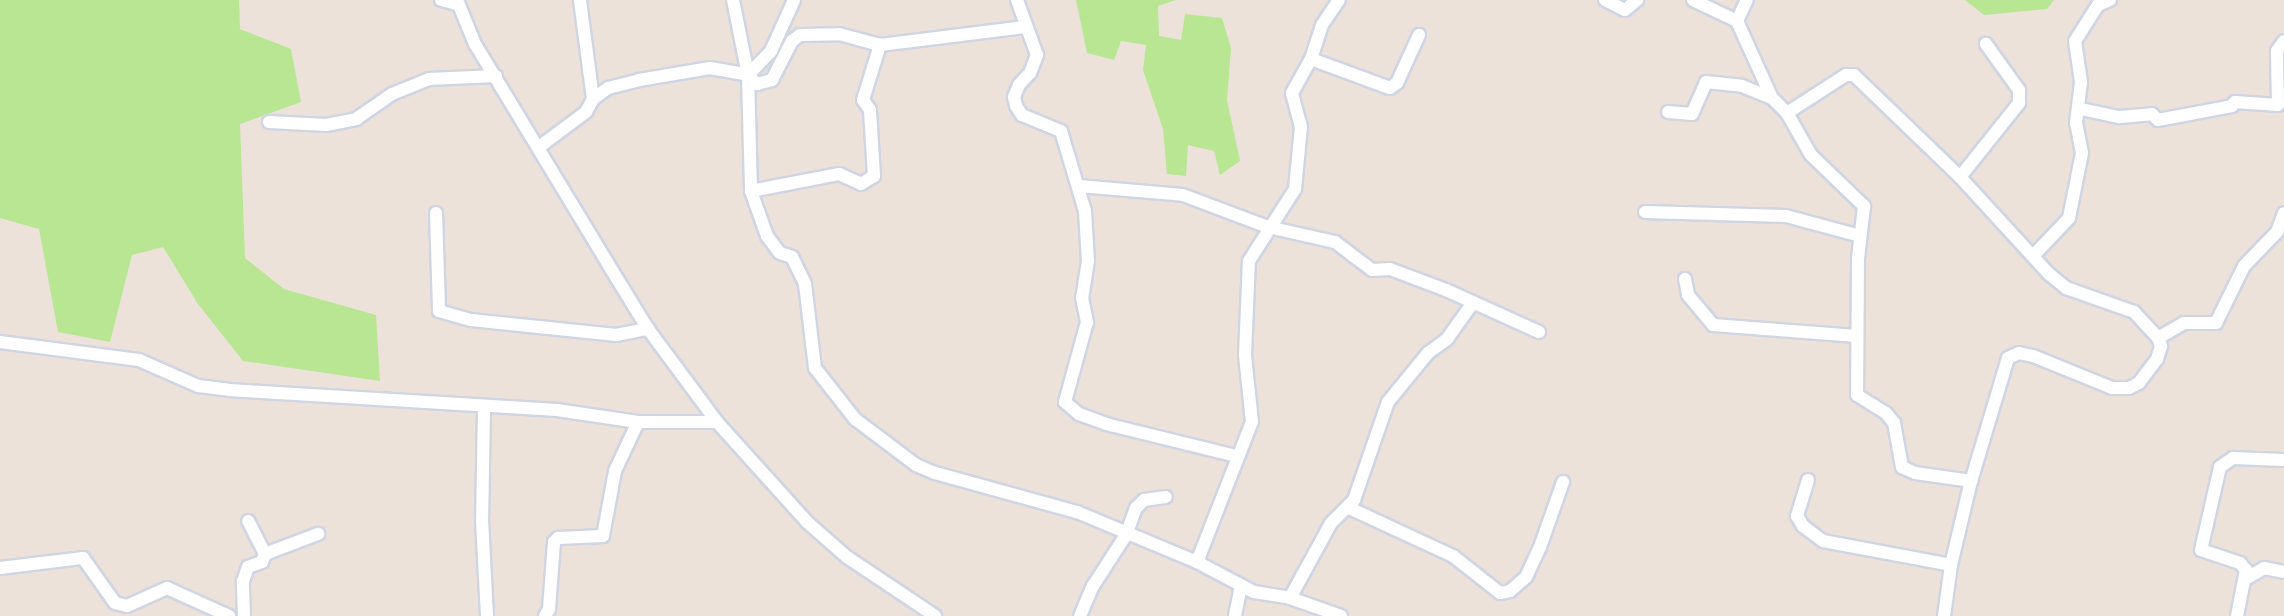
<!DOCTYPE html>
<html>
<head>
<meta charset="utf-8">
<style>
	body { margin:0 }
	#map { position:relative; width:2284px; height:616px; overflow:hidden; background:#ece2da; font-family:"DM Sans",sans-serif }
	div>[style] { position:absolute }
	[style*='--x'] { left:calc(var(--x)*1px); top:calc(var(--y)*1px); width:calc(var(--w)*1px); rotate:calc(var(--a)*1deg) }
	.green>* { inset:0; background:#b9e693 }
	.roads { filter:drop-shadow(2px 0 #cfd5e3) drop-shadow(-2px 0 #cfd5e3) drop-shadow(0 2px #cfd5e3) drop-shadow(0 -2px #cfd5e3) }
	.minor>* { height:12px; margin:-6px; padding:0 6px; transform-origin:6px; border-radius:6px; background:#fff }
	span { translate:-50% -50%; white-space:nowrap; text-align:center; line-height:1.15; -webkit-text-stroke:4.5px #fff; paint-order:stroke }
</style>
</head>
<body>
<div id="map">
	<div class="green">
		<div style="clip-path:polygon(0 0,239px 0,240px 29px,291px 49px,301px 102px,240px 124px,245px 258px,284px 289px,376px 315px,380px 381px,243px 361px,198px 304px,163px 247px,132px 255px,110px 342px,58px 332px,39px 229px,0 218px)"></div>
		<div style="clip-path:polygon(1076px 0,1176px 0,1158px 6px,1159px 36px,1181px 40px,1185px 14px,1222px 18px,1231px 48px,1227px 100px,1240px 161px,1220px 175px,1214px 151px,1188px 145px,1186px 176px,1167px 174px,1163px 129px,1143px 70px,1146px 45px,1121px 41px,1114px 60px,1087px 53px)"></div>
		<div style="clip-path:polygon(1965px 0,2054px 0,2047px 9px,1984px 15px)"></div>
	</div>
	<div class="roads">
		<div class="minor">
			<div style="--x:441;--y:0;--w:16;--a:14"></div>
			<div style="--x:457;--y:0;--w:48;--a:67.8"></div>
			<div style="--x:475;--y:44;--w:257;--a:58.8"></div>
			<div style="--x:608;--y:264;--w:76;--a:58.4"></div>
			<div style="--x:648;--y:329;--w:116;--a:53.4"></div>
			<div style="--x:717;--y:422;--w:135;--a:48"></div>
			<div style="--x:807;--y:522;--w:53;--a:41.2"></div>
			<div style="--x:847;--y:557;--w:106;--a:33.8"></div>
			<div style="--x:733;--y:0;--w:76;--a:78.7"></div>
			<div style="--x:748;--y:75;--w:116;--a:88.5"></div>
			<div style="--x:751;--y:191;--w:48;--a:70.4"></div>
			<div style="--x:767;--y:236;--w:21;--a:53"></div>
			<div style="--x:780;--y:253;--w:13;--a:18"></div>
			<div style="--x:792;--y:257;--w:30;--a:64"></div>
			<div style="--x:805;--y:284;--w:85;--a:83.2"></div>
			<div style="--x:815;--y:368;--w:65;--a:51.9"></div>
			<div style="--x:855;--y:419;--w:76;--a:37"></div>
			<div style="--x:916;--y:465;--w:21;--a:23"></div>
			<div style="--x:935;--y:473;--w:147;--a:15.4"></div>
			<div style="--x:1077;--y:512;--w:130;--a:22.6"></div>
			<div style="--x:1197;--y:562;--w:64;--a:27.8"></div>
			<div style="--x:1254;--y:592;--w:36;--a:9"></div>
			<div style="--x:1290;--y:598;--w:54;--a:19.4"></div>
			<div style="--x:1017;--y:0;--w:59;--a:70"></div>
			<div style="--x:1037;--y:55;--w:19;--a:111"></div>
			<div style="--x:1030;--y:73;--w:16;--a:133"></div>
			<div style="--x:1019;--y:85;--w:13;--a:113"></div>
			<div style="--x:1014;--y:97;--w:9;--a:77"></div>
			<div style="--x:1016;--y:106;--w:11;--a:56"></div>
			<div style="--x:1022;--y:115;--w:42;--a:22.3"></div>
			<div style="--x:1061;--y:131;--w:84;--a:73.3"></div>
			<div style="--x:1085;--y:211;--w:50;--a:86.6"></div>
			<div style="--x:1088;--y:261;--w:37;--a:99"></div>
			<div style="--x:1082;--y:298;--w:25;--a:78"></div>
			<div style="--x:1087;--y:322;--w:83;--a:105.4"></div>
			<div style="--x:1065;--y:402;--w:18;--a:41"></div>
			<div style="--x:1079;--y:414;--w:29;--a:20"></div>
			<div style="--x:1106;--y:424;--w:134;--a:13.8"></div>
			<div style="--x:1605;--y:0;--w:22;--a:27"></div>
			<div style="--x:1625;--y:10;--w:16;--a:-40"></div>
			<div style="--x:1693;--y:0;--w:49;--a:25.5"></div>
			<div style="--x:1737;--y:21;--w:85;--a:65.6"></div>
			<div style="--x:1737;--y:21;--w:23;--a:-65"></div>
			<div style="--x:1311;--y:59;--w:84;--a:20.2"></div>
			<div style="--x:1390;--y:88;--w:9;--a:-36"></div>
			<div style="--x:1397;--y:83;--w:53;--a:-65.4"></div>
			<div style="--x:748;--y:75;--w:33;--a:-46"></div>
			<div style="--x:771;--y:51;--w:56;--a:-65.7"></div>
			<div style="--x:593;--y:99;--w:19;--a:-36"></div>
			<div style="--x:608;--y:88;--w:32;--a:-14"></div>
			<div style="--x:639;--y:80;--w:72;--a:-9.6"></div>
			<div style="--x:710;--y:68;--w:39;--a:10"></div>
			<div style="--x:748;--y:75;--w:13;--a:45"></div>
			<div style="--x:757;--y:84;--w:16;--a:-15"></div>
			<div style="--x:772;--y:80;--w:44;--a:-62.9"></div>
			<div style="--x:792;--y:41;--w:10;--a:-37"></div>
			<div style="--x:800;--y:35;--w:39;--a:-1"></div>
			<div style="--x:839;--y:34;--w:42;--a:15"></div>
			<div style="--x:880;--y:45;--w:146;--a:-7.1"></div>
			<div style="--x:2081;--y:109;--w:40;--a:12"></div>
			<div style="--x:2120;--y:117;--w:32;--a:-5"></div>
			<div style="--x:2152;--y:114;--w:8;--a:45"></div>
			<div style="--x:2158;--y:120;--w:75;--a:-10.7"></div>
			<div style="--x:2232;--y:106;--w:5;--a:-53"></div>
			<div style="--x:2235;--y:102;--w:43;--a:4"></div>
			<div style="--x:2278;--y:105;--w:54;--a:-91.1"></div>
			<div style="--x:2277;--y:51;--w:12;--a:-55"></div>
			<div style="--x:1668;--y:112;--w:24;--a:5"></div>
			<div style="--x:1692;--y:114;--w:35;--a:-66"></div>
			<div style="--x:1706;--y:82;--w:36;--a:6"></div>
			<div style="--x:1742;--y:86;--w:32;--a:22"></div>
			<div style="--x:1772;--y:98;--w:21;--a:45"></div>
			<div style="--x:1787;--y:113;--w:70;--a:-32.8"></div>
			<div style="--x:1846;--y:75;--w:8;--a:0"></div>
			<div style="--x:1854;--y:75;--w:147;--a:43.9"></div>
			<div style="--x:1960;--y:177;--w:132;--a:47.5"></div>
			<div style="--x:2049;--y:274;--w:22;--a:39"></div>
			<div style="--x:2066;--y:288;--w:72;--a:19.4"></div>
			<div style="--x:2134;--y:312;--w:35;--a:47"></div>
			<div style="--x:2158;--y:338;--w:9;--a:69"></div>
			<div style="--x:2161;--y:346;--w:14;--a:107"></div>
			<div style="--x:2157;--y:359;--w:30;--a:127"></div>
			<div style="--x:2139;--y:383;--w:11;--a:153"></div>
			<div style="--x:2129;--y:388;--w:17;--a:180"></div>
			<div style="--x:2112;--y:388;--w:85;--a:-157.9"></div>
			<div style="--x:2033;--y:356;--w:14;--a:-168"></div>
			<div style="--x:2019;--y:353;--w:12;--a:156"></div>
			<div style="--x:2008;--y:358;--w:128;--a:106.7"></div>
			<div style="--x:1971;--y:481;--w:86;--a:103.4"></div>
			<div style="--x:1951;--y:565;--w:51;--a:97.8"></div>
			<div style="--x:1787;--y:113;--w:48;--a:60.3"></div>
			<div style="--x:1811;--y:155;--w:74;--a:43.9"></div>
			<div style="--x:1864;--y:206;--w:53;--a:96.5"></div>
			<div style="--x:1858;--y:259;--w:136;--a:90.4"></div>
			<div style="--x:1857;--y:395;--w:34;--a:32"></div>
			<div style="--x:1886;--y:413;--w:13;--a:51"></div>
			<div style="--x:1894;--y:423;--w:45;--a:79.7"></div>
			<div style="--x:1902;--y:467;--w:14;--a:25"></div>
			<div style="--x:1915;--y:473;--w:57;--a:8.1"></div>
			<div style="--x:269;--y:122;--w:57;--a:3"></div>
			<div style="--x:326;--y:125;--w:31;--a:-11"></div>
			<div style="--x:356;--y:119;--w:44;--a:-34.8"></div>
			<div style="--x:392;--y:94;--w:40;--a:-22"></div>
			<div style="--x:429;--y:79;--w:67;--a:-2.6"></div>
			<div style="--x:539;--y:147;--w:59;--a:-36.7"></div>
			<div style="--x:586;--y:112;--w:15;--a:-62"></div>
			<div style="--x:593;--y:99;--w:100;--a:-97.5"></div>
			<div style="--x:1960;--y:177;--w:95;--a:-51.4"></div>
			<div style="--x:2019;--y:103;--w:13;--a:-90"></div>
			<div style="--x:2019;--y:90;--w:57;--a:-125.7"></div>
			<div style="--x:1079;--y:186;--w:104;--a:4.9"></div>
			<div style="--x:1183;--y:195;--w:91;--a:20.6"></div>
			<div style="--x:1268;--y:227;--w:69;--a:12.6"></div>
			<div style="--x:1335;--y:242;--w:46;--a:37.1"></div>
			<div style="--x:1372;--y:270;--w:18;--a:-3"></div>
			<div style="--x:1390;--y:269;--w:60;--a:20.6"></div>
			<div style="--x:1446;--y:290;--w:102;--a:24.3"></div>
			<div style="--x:751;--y:191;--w:90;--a:-10.9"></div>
			<div style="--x:839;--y:174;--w:24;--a:24"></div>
			<div style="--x:861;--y:184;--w:15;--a:-32"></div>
			<div style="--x:874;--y:176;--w:66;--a:-93.5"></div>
			<div style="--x:870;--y:110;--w:12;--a:-125"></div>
			<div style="--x:863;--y:100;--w:58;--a:-72.8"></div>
			<div style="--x:1645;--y:212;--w:141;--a:1.6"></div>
			<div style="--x:1786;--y:216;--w:77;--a:15.1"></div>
			<div style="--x:436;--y:213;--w:98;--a:88.2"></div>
			<div style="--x:439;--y:311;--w:33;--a:16"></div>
			<div style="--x:471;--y:320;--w:146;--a:5.9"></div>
			<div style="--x:616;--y:335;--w:33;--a:-11"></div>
			<div style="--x:2033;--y:256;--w:52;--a:-46.5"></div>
			<div style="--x:2069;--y:218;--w:66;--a:-78.7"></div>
			<div style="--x:2082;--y:153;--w:31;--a:-101"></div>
			<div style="--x:2076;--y:123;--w:41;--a:-83"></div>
			<div style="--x:2081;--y:82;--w:41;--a:-98.3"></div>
			<div style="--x:2075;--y:41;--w:43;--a:-57.4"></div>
			<div style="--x:2098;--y:5;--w:13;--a:-23"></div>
			<div style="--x:1685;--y:279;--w:16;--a:79"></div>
			<div style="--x:1688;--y:295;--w:39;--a:50"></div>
			<div style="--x:1713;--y:325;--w:144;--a:4.4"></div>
			<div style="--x:2158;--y:338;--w:30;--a:-30"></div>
			<div style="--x:2184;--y:323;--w:32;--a:0"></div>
			<div style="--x:2216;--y:323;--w:64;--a:-63.8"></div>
			<div style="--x:2244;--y:266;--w:47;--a:-45.9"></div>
			<div style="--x:2277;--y:232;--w:20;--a:-70"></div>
			<div style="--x:0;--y:342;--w:140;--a:7.4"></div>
			<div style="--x:139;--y:360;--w:64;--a:23.8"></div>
			<div style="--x:198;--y:386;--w:31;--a:7"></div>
			<div style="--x:229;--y:390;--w:329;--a:3.5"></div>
			<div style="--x:557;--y:410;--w:82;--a:8.4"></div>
			<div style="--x:638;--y:422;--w:79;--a:0"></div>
			<div style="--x:484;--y:409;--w:111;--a:91"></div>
			<div style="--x:482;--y:520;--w:96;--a:87"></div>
			<div style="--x:1808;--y:480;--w:38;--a:107"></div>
			<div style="--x:1797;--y:516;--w:12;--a:59"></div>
			<div style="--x:1803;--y:526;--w:25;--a:37"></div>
			<div style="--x:1823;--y:541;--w:130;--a:10.6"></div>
			<div style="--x:1347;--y:507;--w:117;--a:24.8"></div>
			<div style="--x:1453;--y:556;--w:60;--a:38.2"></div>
			<div style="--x:1500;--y:593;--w:10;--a:-11"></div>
			<div style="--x:1510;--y:591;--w:21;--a:-41"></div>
			<div style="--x:1526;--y:577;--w:33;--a:-65"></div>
			<div style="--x:1540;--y:547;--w:69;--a:-70.5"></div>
			<div style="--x:265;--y:554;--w:57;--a:-20.7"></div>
			<div style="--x:1197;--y:562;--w:150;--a:-68.6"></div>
			<div style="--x:1252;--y:422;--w:67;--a:-96"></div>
			<div style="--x:1245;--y:355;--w:94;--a:-87.6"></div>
			<div style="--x:1249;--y:261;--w:85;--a:-57.4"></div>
			<div style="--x:1295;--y:189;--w:62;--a:-84.5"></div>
			<div style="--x:1301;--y:127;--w:35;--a:-105"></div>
			<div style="--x:1292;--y:93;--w:39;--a:-61"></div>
			<div style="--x:1311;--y:59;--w:36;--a:-72"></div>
			<div style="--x:1322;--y:25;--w:30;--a:-56"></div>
			<div style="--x:0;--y:568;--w:84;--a:-6.9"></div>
			<div style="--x:83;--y:558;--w:55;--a:54.6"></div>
			<div style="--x:115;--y:603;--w:12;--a:14"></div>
			<div style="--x:127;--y:606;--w:44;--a:-24.2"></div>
			<div style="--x:167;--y:588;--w:68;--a:24.3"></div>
			<div style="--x:2247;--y:578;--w:20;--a:-30"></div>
			<div style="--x:2264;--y:568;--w:20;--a:11"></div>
			<div style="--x:1290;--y:598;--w:85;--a:-61.3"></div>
			<div style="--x:1331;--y:523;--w:33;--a:-45"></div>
			<div style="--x:1354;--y:500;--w:104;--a:-70.9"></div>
			<div style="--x:1388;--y:402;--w:63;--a:-50.8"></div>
			<div style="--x:1428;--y:353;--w:24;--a:-36"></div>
			<div style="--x:1447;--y:339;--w:43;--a:-54.5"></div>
			<div style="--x:244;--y:616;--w:35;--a:-92"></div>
			<div style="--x:243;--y:581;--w:15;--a:-70"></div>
			<div style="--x:248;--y:567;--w:15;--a:-20"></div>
			<div style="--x:262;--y:562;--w:9;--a:-69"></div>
			<div style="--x:265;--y:554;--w:37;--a:-117"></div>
			<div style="--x:545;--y:616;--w:8;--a:-60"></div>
			<div style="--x:549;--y:609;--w:67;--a:-85.7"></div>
			<div style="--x:554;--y:542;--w:6;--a:-45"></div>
			<div style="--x:558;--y:538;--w:45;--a:-2.5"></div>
			<div style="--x:603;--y:536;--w:66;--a:-79.5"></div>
			<div style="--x:615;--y:471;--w:54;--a:-64.9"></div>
			<div style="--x:1080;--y:616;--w:33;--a:-67"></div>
			<div style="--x:1093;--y:586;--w:61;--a:-57.1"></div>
			<div style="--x:1126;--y:535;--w:29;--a:-70"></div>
			<div style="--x:1136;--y:508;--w:11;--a:-45"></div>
			<div style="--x:1144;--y:500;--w:22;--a:-8"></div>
			<div style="--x:1235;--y:616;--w:31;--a:-79"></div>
			<div style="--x:2237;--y:616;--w:47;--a:-78.9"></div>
			<div style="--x:2246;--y:570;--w:9;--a:-131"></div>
			<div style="--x:2240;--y:563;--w:41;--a:-161.6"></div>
			<div style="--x:2201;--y:550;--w:85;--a:-77.1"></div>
			<div style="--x:2220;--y:467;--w:16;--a:-35"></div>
			<div style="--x:2233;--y:458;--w:51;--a:2.2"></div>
		</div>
	</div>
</div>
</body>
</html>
